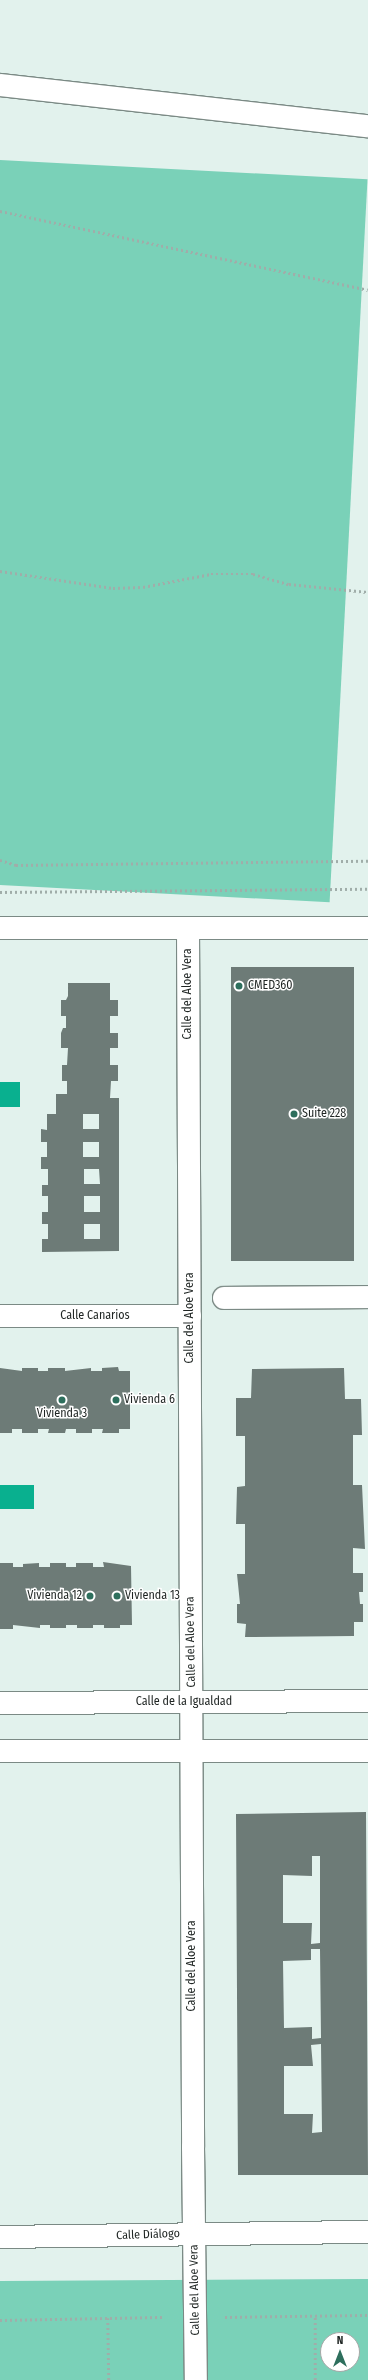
<!DOCTYPE html>
<html>
<head>
<meta charset="utf-8">
<style>
	body { margin:0 }
	#map { position:relative; width:368px; height:2380px; overflow:hidden; background:#e2f2ed; font-family:"Fira Sans Condensed",sans-serif }
	div>[style] { position:absolute }
	[style*='--x'] { left:calc(var(--x)*1px); top:calc(var(--y)*1px); width:calc(var(--w)*1px); rotate:calc(var(--a)*1deg) }
	.green>* { inset:0; background:#7ad1b8; transform-origin:0 0 }
	.water>* { inset:0; background:#09b08f; transform-origin:0 0 }
	.building>* { inset:0; background:#6d7b77; transform-origin:0 0 }
	.path>* { height:2.5px; margin-top:-1.25px; transform-origin:0; background:repeating-linear-gradient(90deg,#a0ada9 0 2px,transparent 0 5px) }
	.roads { filter:drop-shadow(1px 0 #7b8a85) drop-shadow(-1px 0 #7b8a85) drop-shadow(0 1px #7b8a85) drop-shadow(0 -1px #7b8a85) }
	.pedestrian>* { height:22px; margin:-11px; padding:0 11px; transform-origin:11px; border-radius:11px; background:#fff }
	.minor>* { height:22px; margin:-11px; padding:0 11px; transform-origin:11px; border-radius:11px; background:#fff }
	.tertiary>* { height:22px; margin:-11px; padding:0 11px; transform-origin:11px; border-radius:11px; background:#fff }
	.secondary>* { height:22px; margin:-11px; padding:0 11px; transform-origin:11px; border-radius:11px; background:#fff }
	.motorway>* { height:22px; margin:-11px; padding:0 11px; transform-origin:11px; border-radius:11px; background:#fff }
	.dots>* { width:11px; height:11px; translate:-50% -50%; box-sizing:border-box; border:2px solid #fff; border-radius:50% }
	span { translate:-50% -50%; white-space:nowrap; text-align:center; line-height:1.15; -webkit-text-stroke:3px #fff; paint-order:stroke }
	.poi-label { font-size:12px; color:#1f2523 }
	.left { translate:0 -50%; text-align:left }
	.right { translate:-100% -50%; text-align:right }
	.street-label { font-size:12px; color:#1f2523 }
	.north { position:absolute; left:320px; top:2332px; width:40px; height:40px; box-sizing:border-box; background:#fff; border:1px solid #a5a8a7; border-radius:50%; rotate:0deg; font-size:11px; font-weight:700; line-height:16px; text-align:center; color:#1f2523 }
	.north::after { content:''; display:block; margin:auto; width:14px; height:18px; background:#2e6f5d; clip-path:polygon(50% 0,100% 100%,50% 72%,0 100%) }
</style>
</head>
<body>
<div id="map">
	<div class="green">
		<div style="left:0;top:160px;width:368px;height:724px;rotate:3deg"></div>
		<div style="clip-path:polygon(evenodd,368px 2279px,368px 2380px,0 2380px,0 2281px,368px 2279px,328px 2340px,352px 2340px,352px 2364px,328px 2364px,328px 2340px)"></div>
	</div>
	<div class="water">
		<div style="left:0;top:1082px;width:20px;height:25px"></div>
		<div style="left:0;top:1485px;width:34px;height:24px"></div>
	</div>
	<div class="building">
		<div style="left:354px;top:967px;width:294px;height:123px;rotate:90deg"></div>
		<div style="clip-path:polygon(evenodd,68px 983px,110px 983px,110px 1000px,118px 1000px,118px 1016px,110px 1016px,110px 1033px,118px 1033px,118px 1048px,110px 1048px,110px 1065px,118px 1065px,118px 1081px,111px 1081px,110px 1098px,119px 1098px,119px 1251px,42px 1252px,42px 1239px,48px 1239px,48px 1224px,42px 1224px,42px 1212px,48px 1212px,48px 1196px,42px 1196px,42px 1185px,48px 1185px,48px 1169px,41px 1169px,41px 1157px,47px 1157px,47px 1142px,41px 1142px,41px 1129px,47px 1130px,47px 1114px,56px 1114px,56px 1094px,67px 1094px,67px 1081px,62px 1081px,62px 1065px,67px 1065px,68px 1048px,61px 1048px,61px 1033px,63px 1028px,66px 1028px,66px 1016px,61px 1016px,61px 1000px,66px 1000px,68px 996px,68px 983px,83px 1114px,99px 1114px,99px 1129px,83px 1129px,83px 1114px,68px 983px,83px 1142px,99px 1142px,99px 1157px,83px 1157px,83px 1142px,68px 983px,84px 1169px,99px 1169px,100px 1184px,84px 1184px,84px 1169px,68px 983px,84px 1196px,100px 1196px,100px 1212px,84px 1212px,84px 1196px,68px 983px,84px 1224px,100px 1224px,100px 1239px,84px 1239px,84px 1224px)"></div>
		<div style="clip-path:polygon(118px 1367px,119px 1371px,130px 1371px,130px 1429px,119px 1429px,119px 1433px,102px 1433px,103px 1429px,92px 1429px,92px 1433px,76px 1433px,76px 1429px,66px 1429px,65px 1433px,48px 1433px,49px 1429px,38px 1429px,38px 1433px,22px 1433px,22px 1429px,12px 1429px,12px 1433px,0 1433px,0 1368px,22px 1371px,22px 1368px,38px 1368px,38px 1371px,48px 1371px,48px 1368px,65px 1368px,65px 1371px,91px 1368px,91px 1371px,102px 1371px,102px 1368px)"></div>
		<div style="clip-path:polygon(344px 1368px,345px 1399px,361px 1399px,362px 1435px,353px 1435px,353px 1485px,362px 1485px,365px 1549px,353px 1548px,353px 1573px,363px 1573px,363px 1592px,359px 1592px,360px 1604px,363px 1604px,363px 1622px,354px 1622px,354px 1636px,245px 1637px,246px 1624px,237px 1623px,237px 1604px,240px 1604px,237px 1574px,245px 1574px,245px 1524px,236px 1524px,237px 1487px,245px 1486px,245px 1436px,236px 1436px,236px 1398px,251px 1398px,252px 1369px)"></div>
		<div style="clip-path:polygon(103px 1562px,131px 1566px,132px 1625px,120px 1625px,120px 1628px,104px 1628px,104px 1625px,93px 1625px,93px 1628px,77px 1628px,77px 1625px,66px 1625px,66px 1628px,50px 1628px,50px 1625px,40px 1625px,40px 1628px,13px 1625px,13px 1629px,0 1629px,0 1563px,13px 1563px,13px 1567px,23px 1567px,23px 1564px,39px 1563px,39px 1567px,50px 1567px,50px 1563px,66px 1563px,66px 1567px,76px 1567px,76px 1563px,93px 1563px,93px 1567px,104px 1567px)"></div>
		<div style="clip-path:polygon(evenodd,366px 1812px,368px 2175px,238px 2175px,236px 1814px,366px 1812px,312px 1856px,320px 1856px,320px 1943px,311px 1944px,312px 1923px,283px 1923px,283px 1875px,312px 1876px,312px 1856px,366px 1812px,311px 1949px,320px 1949px,321px 2038px,312px 2039px,312px 2027px,284px 2028px,283px 1961px,311px 1960px,311px 1949px,366px 1812px,321px 2044px,322px 2132px,312px 2133px,313px 2114px,284px 2114px,284px 2066px,313px 2066px,311px 2045px,321px 2044px)"></div>
	</div>
	<div class="path">
		<div style="--x:0;--y:211;--w:376;--a:12.1"></div>
		<div style="--x:0;--y:571;--w:114;--a:8.6"></div>
		<div style="--x:113;--y:588;--w:30;--a:-2"></div>
		<div style="--x:143;--y:587;--w:69;--a:-10.8"></div>
		<div style="--x:211;--y:574;--w:42;--a:0"></div>
		<div style="--x:253;--y:574;--w:37;--a:16"></div>
		<div style="--x:289;--y:584;--w:79;--a:5.8"></div>
		<div style="--x:0;--y:860;--w:17;--a:17"></div>
		<div style="--x:16;--y:865;--w:352;--a:-0.7"></div>
		<div style="--x:0;--y:892;--w:368;--a:-0.5"></div>
		<div style="--x:225;--y:2317;--w:143;--a:-0.8"></div>
		<div style="--x:108;--y:2318;--w:62;--a:89.1"></div>
		<div style="--x:0;--y:2320;--w:162;--a:-1.1"></div>
		<div style="--x:315;--y:2380;--w:64;--a:-90"></div>
	</div>
	<div class="roads">
		<div class="pedestrian">
			<div style="--x:224;--y:1298;--w:144;--a:-0.4"></div>
		</div>
		<div class="minor">
			<div style="--x:188;--y:928;--w:1219;--a:89.76"></div>
			<div style="--x:193;--y:2147;--w:233;--a:89.3"></div>
			<div style="--x:0;--y:1316;--w:190;--a:0"></div>
			<div style="--x:0;--y:2237;--w:368;--a:-0.8"></div>
		</div>
		<div class="tertiary">
			<div style="--x:0;--y:928;--w:368;--a:0"></div>
		</div>
		<div class="secondary">
			<div style="--x:0;--y:1703;--w:368;--a:-0.3"></div>
			<div style="--x:0;--y:1751;--w:368;--a:0"></div>
		</div>
		<div class="motorway">
			<div style="--x:0;--y:85;--w:370;--a:6.4"></div>
		</div>
	</div>
	<div class="dots">
		<div style="left:239px;top:986px;background:#2e6f5d"></div>
		<div style="left:294px;top:1114px;background:#2e6f5d"></div>
		<div style="left:62px;top:1400px;background:#2e6f5d"></div>
		<div style="left:116px;top:1400px;background:#2e6f5d"></div>
		<div style="left:90px;top:1596px;background:#2e6f5d"></div>
		<div style="left:117px;top:1596px;background:#2e6f5d"></div>
	</div>
	<div class="poi-label">
		<span class="left" style="left:248px;top:986px">CMED360</span>
		<span class="left" style="left:302px;top:1114px">Suite 228</span>
		<span class="left" style="left:124px;top:1400px">Vivienda 6</span>
		<span style="left:62px;top:1414px">Vivienda 3</span>
		<span class="right" style="left:82px;top:1596px">Vivienda 12</span>
		<span class="left" style="left:125px;top:1596px">Vivienda 13</span>
	</div>
	<div class="street-label">
		<span style="left:188px;top:994px;rotate:-90deg">Calle del Aloe Vera</span>
		<span style="left:95px;top:1316px">Calle Canarios</span>
		<span style="left:190px;top:1318px;rotate:-90deg">Calle del Aloe Vera</span>
		<span style="left:191px;top:1642px;rotate:-91deg">Calle del Aloe Vera</span>
		<span style="left:184px;top:1702px">Calle de la Igualdad</span>
		<span style="left:192px;top:1966px;rotate:-90deg">Calle del Aloe Vera</span>
		<span style="left:148px;top:2235px;rotate:-2deg">Calle Diálogo</span>
		<span style="left:195px;top:2290px;rotate:-91deg">Calle del Aloe Vera</span>
	</div>
	<div class="north">N</div>
</div>
</body>
</html>
